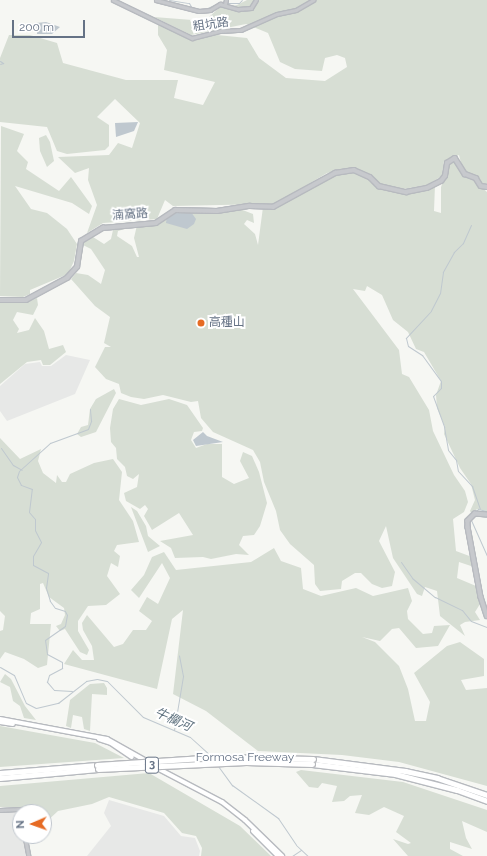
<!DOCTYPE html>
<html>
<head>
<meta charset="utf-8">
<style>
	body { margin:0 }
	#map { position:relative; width:487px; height:856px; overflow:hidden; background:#f6f7f3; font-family:Raleway,"Noto Sans TC",sans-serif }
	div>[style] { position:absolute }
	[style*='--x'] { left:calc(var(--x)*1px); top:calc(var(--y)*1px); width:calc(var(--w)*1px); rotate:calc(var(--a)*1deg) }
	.built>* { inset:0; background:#e7e8e7 }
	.green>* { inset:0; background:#d7ded4 }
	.water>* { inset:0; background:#bfc8cf }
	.stream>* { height:1px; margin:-0.5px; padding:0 0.5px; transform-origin:0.5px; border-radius:0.5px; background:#bfc8cf }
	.roads { filter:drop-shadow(1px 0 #b7babf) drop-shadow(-1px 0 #b7babf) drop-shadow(0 1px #b7babf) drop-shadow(0 -1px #b7babf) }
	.minor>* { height:2.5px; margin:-1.25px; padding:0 1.25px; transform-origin:1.25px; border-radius:1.25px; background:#c7c9cd }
	.tertiary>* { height:3.5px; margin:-1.75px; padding:0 1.75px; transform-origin:1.75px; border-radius:1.75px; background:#c7c9cd }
	.primary>* { height:4px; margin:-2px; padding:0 2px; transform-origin:2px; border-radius:2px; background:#fff }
	.motorway>* { height:5px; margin:-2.5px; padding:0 2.5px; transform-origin:2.5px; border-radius:2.5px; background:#fff }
	.bridges { filter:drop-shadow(1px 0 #b7b9bd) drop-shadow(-1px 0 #b7b9bd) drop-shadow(0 1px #b7b9bd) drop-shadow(0 -1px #b7b9bd) }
	.motorway-bridge>* { height:5px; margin:-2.5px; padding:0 2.5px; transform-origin:2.5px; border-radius:2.5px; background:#fff }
	.dots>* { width:11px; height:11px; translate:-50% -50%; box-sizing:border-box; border:2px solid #fff; border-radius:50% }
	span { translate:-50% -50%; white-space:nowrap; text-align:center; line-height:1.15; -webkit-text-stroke:4px #fff; paint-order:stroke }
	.shield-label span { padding:1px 3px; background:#fff; border:1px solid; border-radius:3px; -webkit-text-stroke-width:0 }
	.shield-label { font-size:11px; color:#657285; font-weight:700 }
	.street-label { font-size:12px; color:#657285 }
	.poi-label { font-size:12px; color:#657285 }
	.left { translate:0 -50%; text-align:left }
	.water-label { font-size:13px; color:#617481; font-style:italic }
	.north { position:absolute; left:12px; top:804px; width:40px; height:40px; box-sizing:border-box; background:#fff; border:1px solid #c1c7ce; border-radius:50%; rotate:268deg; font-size:11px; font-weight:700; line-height:16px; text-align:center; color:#657285 }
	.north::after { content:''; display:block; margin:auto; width:14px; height:18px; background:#e66b24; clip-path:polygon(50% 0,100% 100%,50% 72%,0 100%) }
	.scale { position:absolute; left:12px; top:20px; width:73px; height:18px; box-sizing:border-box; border:2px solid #657285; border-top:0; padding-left:5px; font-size:12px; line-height:14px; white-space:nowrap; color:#657285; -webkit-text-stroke:3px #fff; paint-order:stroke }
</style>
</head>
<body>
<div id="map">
	<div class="built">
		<div style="clip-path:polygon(66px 355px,90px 360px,75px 394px,7px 421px,0 411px,0 386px,25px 364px,40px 362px,42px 366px,51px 366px)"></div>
		<div style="clip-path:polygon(109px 800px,164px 816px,181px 836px,195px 838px,200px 851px,199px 856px,87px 856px,111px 826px,104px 813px)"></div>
		<div style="clip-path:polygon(0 811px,19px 811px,20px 836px,23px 836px,26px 856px,0 856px)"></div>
	</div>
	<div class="green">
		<div style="clip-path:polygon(247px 0,487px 0,487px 186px,463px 171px,459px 155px,444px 161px,442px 176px,427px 185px,403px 189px,378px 183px,373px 176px,352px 168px,327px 173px,275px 204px,173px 206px,165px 200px,157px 219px,103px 223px,87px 233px,97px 205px,88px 180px,89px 168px,75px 173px,58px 157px,109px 155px,118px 143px,132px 148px,140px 123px,115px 99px,97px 117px,109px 125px,109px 146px,105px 150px,67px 154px,57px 151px,47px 127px,0 122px,0 58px,9px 35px,30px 35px,57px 43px,63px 63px,126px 80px,178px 80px,174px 98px,203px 105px,215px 82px,164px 70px,167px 50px,158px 35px,158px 24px,190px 40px,217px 35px,247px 38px,259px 58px,286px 78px,325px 81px,347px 67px,345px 58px,337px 55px,325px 58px,322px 71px,295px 69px,280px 62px,268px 33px,246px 24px,191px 35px,154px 17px,192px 20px,209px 17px,219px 8px,237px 5px)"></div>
		<div style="clip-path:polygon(1px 126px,24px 134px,17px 151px,28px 162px,26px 169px,59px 191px,71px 177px,92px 206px,89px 214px,72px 203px,15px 186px,31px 209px,47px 213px,67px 229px,77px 244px,74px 261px,68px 274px,30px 290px,30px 294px,23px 297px,0 296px)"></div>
		<div style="clip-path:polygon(46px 135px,50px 142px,54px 161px,47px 167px,40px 151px,39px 138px)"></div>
		<div style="clip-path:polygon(451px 160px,457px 161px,461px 173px,470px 177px,487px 192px,487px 511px,477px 509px,472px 514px,470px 511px,475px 500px,471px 484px,460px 468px,444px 434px,445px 427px,437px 408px,436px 395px,441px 381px,424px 352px,416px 349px,408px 332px,393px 320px,382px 295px,367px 286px,365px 291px,353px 289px,399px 350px,402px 374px,409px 377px,429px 410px,433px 431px,454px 475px,465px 491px,468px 502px,464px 512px,453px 519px,456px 551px,472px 557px,471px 566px,459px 562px,457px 578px,476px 586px,480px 604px,475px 612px,480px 620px,465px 622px,460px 625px,465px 636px,440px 616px,437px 591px,425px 587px,422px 596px,417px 594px,393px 558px,386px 526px,379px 541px,395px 572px,392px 586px,382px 588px,372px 584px,361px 573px,355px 573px,342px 581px,341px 589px,320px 591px,315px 584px,314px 565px,290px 544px,280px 530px,276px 511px,264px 482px,260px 462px,253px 450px,213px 432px,201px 418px,198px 401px,191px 402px,163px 395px,144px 399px,131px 397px,121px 393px,119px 384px,106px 379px,95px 367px,105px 347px,111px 347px,104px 343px,110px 317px,95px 306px,71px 279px,76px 273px,88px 275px,101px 284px,105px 270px,91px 249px,83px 245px,84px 241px,93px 237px,104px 244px,111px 239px,113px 230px,127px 225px,131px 227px,118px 231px,117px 236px,132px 246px,137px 257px,139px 257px,134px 238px,137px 225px,162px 222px,176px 211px,240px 209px,253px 214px,254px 223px,247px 220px,244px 224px,255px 234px,258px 245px,263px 207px,278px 207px,330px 175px,349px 171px,369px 178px,376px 186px,404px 193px,423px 191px,435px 185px,434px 211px,441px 213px,441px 187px)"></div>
		<div style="clip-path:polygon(37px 298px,38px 305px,33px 315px,17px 312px,13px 320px,19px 329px,17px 333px,29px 330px,35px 318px,44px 331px,49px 349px,63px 345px,66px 352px,50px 365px,43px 365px,41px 360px,27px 362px,0 384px,0 303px,28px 302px)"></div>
		<div style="clip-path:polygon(114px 389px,116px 393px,96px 432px,81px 437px,77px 434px,81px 427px,88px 425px,90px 409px,96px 399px)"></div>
		<div style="clip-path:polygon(119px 399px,141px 405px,169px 399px,187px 405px,203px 428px,202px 431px,194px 432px,191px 440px,196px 448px,207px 444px,222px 444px,222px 477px,234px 484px,249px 478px,240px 461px,243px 452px,252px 456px,259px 472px,267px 503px,260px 526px,254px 535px,243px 536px,239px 545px,249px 555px,236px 554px,211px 559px,203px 557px,175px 558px,171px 548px,160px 541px,193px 535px,179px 513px,152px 530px,144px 516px,148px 509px,145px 505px,140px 509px,126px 501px,124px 493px,137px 487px,139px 474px,133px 479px,127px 476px,125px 467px,117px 459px,116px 448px,111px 442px,110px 428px,113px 409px)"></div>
		<div style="clip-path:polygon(0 438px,20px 459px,41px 449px,38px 461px,43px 473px,56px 483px,57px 475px,62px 482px,66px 482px,70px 474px,94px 463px,113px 459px,122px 472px,119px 500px,133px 521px,139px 542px,117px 545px,114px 551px,120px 556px,118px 567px,111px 563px,107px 576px,120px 594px,106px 605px,88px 606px,78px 621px,78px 631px,89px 650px,87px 655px,80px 652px,65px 629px,60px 631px,56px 626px,61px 624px,65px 615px,64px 608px,49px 597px,43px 583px,40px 584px,40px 609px,31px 613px,30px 624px,51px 624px,47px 665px,38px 668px,24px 659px,5px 652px,0 659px,0 631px,3px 630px,5px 616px,0 611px)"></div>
		<div style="clip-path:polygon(131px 507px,137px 511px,146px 526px,148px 536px,160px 546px,148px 552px)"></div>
		<div style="clip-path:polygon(274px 548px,281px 561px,301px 568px,303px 589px,321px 596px,356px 588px,373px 596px,408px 588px,412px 601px,407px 611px,408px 619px,423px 634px,432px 633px,434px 626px,450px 625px,438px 646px,416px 648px,399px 628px,392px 629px,380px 641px,362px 637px,375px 642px,399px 666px,408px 689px,415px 721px,426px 721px,430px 702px,414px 673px,447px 646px,460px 642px,484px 659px,484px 676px,461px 680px,466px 690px,487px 688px,487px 786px,399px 762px,342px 755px,258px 751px,206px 711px,173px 694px,183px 610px,172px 619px,157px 689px,64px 664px,73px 650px,82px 660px,94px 660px,92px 646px,83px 630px,82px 623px,87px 615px,114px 647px,123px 644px,133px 630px,146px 630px,152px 621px,139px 611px,147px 597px,158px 604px,170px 578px,162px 563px,139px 598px,131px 590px,144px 575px,152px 557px,164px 552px,176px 570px,251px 562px)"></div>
		<div style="clip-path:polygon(5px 674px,11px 679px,25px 706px,36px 720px,24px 718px,20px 706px,13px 701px,10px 687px,0 682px)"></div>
		<div style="clip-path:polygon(104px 683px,107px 688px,107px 695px,92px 694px,90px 731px,84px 729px,82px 717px,73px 715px,71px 728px,66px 726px,70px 700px,90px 684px)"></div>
		<div style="clip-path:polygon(0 726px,95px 743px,124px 758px,0 767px)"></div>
		<div style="clip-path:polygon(301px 770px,403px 782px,487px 810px,487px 832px,462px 821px,466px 838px,472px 849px,450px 842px,450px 849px,463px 856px,408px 856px,393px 839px,408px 844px,411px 843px,396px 832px,404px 816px,384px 807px,369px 815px,355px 813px,362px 795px,350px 796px,344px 801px,332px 802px,337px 786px,322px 783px,318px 788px,309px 787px,296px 772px)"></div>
		<div style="clip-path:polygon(149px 773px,240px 826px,271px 856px,201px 856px,202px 848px,196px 836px,182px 833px,164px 813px,109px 797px,92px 804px,58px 811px,44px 824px,44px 812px,24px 812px,23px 807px,0 807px,0 786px)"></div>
	</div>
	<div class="water">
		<div style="clip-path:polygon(46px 22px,60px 27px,52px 34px,37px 34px,36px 23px)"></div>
		<div style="clip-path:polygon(138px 122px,134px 131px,116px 137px,115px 123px)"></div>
		<div style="clip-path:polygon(191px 212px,196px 219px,194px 224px,187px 229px,166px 223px,167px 216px,171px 213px)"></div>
		<div style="clip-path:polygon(203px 432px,207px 436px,223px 442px,196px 446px,193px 440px)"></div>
	</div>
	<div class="stream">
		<div style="--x:169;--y:0;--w:20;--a:9"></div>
		<div style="--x:189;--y:3;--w:6;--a:59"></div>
		<div style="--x:195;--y:9;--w:10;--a:0"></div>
		<div style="--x:205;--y:9;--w:15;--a:-23"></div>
		<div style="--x:219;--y:3;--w:20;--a:0"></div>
		<div style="--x:239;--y:3;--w:4;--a:-45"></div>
		<div style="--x:0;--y:61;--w:4;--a:34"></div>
		<div style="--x:3;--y:63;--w:3;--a:162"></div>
		<div style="--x:471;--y:225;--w:20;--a:114"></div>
		<div style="--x:463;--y:243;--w:13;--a:135"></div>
		<div style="--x:454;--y:252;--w:23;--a:119"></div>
		<div style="--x:443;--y:272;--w:21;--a:98"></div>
		<div style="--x:440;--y:293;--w:20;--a:117"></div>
		<div style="--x:431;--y:311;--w:37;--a:133"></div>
		<div style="--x:406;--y:338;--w:8;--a:76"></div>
		<div style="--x:408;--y:346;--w:17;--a:33"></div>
		<div style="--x:422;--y:355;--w:32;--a:54"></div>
		<div style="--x:441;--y:381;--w:7;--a:90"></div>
		<div style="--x:441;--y:388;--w:11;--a:135"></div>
		<div style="--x:433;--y:396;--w:33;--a:70"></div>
		<div style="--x:444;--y:427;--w:23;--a:80"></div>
		<div style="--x:448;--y:450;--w:13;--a:51"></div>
		<div style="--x:456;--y:460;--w:11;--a:80"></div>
		<div style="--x:458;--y:471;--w:21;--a:47"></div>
		<div style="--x:472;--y:486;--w:24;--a:71"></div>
		<div style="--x:1;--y:448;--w:21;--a:55"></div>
		<div style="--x:13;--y:465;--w:10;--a:29"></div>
		<div style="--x:471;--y:517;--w:11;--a:-49"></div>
		<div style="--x:478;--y:509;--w:9;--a:13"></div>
		<div style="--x:471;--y:520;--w:39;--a:66"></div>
		<div style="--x:401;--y:562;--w:19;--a:55"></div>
		<div style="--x:412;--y:578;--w:30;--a:40"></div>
		<div style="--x:435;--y:597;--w:30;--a:26"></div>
		<div style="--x:462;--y:610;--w:14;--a:51"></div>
		<div style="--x:471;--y:621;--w:17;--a:21"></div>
		<div style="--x:0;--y:667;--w:16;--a:30"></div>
		<div style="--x:14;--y:675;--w:30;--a:67"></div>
		<div style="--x:26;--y:703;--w:11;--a:27"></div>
		<div style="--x:36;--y:708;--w:23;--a:-13"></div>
		<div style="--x:58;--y:703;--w:36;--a:-38"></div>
		<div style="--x:86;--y:681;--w:11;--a:-10"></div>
		<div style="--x:97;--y:679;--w:10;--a:11"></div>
		<div style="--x:107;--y:681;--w:51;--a:45"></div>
		<div style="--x:143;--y:717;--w:51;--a:23.1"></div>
		<div style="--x:190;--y:737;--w:27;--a:42"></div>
		<div style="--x:72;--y:691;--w:18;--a:-177"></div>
		<div style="--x:54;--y:690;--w:11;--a:-131"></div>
		<div style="--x:47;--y:682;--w:7;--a:-74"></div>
		<div style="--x:49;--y:675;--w:15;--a:-28"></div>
		<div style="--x:62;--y:668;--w:6;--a:-90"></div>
		<div style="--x:62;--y:662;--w:17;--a:-152"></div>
		<div style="--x:47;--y:654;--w:14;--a:-98"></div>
		<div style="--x:45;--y:640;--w:24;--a:-35"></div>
		<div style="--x:65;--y:626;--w:11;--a:-80"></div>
		<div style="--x:67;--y:615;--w:4;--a:-117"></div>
		<div style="--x:65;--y:611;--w:10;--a:-163"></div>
		<div style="--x:55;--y:608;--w:9;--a:-126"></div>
		<div style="--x:50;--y:601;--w:14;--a:-107"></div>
		<div style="--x:46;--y:588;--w:15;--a:-82"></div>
		<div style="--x:48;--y:573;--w:17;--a:-152"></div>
		<div style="--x:33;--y:565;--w:9;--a:-90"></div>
		<div style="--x:33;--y:556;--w:16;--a:-60"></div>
		<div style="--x:41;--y:542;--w:13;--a:-117"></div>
		<div style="--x:35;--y:530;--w:11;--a:-90"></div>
		<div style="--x:35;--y:519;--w:9;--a:-131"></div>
		<div style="--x:29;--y:512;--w:23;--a:-83"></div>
		<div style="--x:32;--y:489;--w:12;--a:-160"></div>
		<div style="--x:21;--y:485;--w:9;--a:-117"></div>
		<div style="--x:17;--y:477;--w:6;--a:-72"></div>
		<div style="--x:19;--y:471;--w:42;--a:-42.1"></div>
		<div style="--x:50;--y:443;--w:40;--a:-20.2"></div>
		<div style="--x:88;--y:429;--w:9;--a:-69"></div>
		<div style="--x:91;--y:421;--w:12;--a:-95"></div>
		<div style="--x:174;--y:730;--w:55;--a:-80.5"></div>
		<div style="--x:183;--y:676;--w:21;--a:-101"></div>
		<div style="--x:218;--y:766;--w:24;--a:54"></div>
		<div style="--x:232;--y:785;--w:57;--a:35.7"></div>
		<div style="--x:278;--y:818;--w:32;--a:56"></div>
		<div style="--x:296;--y:845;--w:16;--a:43"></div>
		<div style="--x:292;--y:856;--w:11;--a:-34"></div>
	</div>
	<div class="roads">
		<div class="minor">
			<div style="--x:113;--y:0;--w:88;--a:25.7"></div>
			<div style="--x:192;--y:38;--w:29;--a:-14"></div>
			<div style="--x:220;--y:31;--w:21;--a:-3"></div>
			<div style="--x:241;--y:30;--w:39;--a:-24"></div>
			<div style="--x:277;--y:14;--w:19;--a:-12"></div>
			<div style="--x:296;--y:10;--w:20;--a:-30"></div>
			<div style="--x:156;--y:0;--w:44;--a:14.3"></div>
			<div style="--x:199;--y:11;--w:11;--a:-5"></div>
			<div style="--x:210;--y:10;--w:12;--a:-31"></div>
			<div style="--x:220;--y:4;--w:19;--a:16"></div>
			<div style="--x:238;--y:9;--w:13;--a:-4"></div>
			<div style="--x:251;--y:8;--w:9;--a:-58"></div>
			<div style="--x:225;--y:4;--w:4;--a:-76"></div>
			<div style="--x:0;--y:810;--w:21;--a:-3"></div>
			<div style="--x:21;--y:809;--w:3;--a:72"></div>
			<div style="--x:25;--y:836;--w:20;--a:79"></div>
		</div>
		<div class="tertiary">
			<div style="--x:0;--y:300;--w:26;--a:0"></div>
			<div style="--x:26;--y:300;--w:47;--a:-28.2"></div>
			<div style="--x:67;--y:278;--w:15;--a:-48"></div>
			<div style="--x:77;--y:267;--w:26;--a:-81"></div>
			<div style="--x:81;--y:241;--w:26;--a:-31"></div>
			<div style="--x:103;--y:228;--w:53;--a:-5.4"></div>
			<div style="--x:156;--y:223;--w:23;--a:-34"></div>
			<div style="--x:175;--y:210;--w:42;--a:1.4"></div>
			<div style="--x:217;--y:211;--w:33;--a:-9"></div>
			<div style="--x:250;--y:206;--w:23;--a:2"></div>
			<div style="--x:273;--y:207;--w:71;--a:-28.7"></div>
			<div style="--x:335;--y:173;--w:19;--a:-9"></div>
			<div style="--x:354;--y:170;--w:17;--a:24"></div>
			<div style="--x:370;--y:177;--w:13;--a:45"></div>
			<div style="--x:379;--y:186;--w:28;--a:13"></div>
			<div style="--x:406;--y:192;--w:21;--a:-11"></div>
			<div style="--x:427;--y:188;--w:16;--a:-27"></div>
			<div style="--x:441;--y:181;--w:6;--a:-51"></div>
			<div style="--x:445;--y:176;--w:13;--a:-81"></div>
			<div style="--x:447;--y:163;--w:9;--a:-32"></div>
			<div style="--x:455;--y:158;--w:19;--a:58"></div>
			<div style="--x:465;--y:174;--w:12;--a:20"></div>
			<div style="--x:476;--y:178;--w:9;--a:58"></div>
			<div style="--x:481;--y:186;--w:6;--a:9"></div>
			<div style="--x:487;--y:515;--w:12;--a:-175"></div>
			<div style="--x:475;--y:514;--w:10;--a:135"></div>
			<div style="--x:468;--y:521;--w:6;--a:90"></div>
			<div style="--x:468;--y:527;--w:71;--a:79.5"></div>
			<div style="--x:481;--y:597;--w:20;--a:72"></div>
		</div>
		<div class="primary">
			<div style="--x:0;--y:719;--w:109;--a:10.6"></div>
			<div style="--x:107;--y:739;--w:45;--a:29.4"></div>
			<div style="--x:0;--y:722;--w:13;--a:9"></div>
			<div style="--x:99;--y:739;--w:13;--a:18"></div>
			<div style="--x:111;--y:743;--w:25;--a:34"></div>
			<div style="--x:155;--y:767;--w:76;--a:27.6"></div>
			<div style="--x:222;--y:802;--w:29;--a:38"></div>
			<div style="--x:245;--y:820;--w:52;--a:44.2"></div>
			<div style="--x:253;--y:831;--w:35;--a:45"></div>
		</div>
		<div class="motorway">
			<div style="--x:313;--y:759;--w:93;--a:7.4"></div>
			<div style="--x:405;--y:771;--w:33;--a:12"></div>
			<div style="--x:437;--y:778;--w:53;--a:18.8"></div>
			<div style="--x:312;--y:764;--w:84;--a:6.9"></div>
			<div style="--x:395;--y:774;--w:64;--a:14.5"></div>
			<div style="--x:457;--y:790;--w:32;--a:20"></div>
			<div style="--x:0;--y:773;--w:97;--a:-4.7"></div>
			<div style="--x:0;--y:778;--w:98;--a:-5.2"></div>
		</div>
	</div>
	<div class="bridges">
		<div class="motorway-bridge">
			<div style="--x:97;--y:765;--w:121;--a:-3.8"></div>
			<div style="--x:218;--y:757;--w:95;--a:1.2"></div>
			<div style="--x:98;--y:769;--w:148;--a:-2.7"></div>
			<div style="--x:246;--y:762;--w:66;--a:1.7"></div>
		</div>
	</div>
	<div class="dots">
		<div style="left:201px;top:323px;background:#e66b24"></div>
	</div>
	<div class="shield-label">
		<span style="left:152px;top:765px">3</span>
	</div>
	<div class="street-label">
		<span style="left:211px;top:25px;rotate:-8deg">粗坑路</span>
		<span style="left:130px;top:215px;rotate:-4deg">湳窩路</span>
		<span style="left:245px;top:758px">Formosa Freeway</span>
	</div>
	<div class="poi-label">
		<span class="left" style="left:209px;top:323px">高種山</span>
	</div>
	<div class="water-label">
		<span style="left:173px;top:720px;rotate:24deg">牛欄河</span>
	</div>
	<div class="north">N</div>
	<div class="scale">200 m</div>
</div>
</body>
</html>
